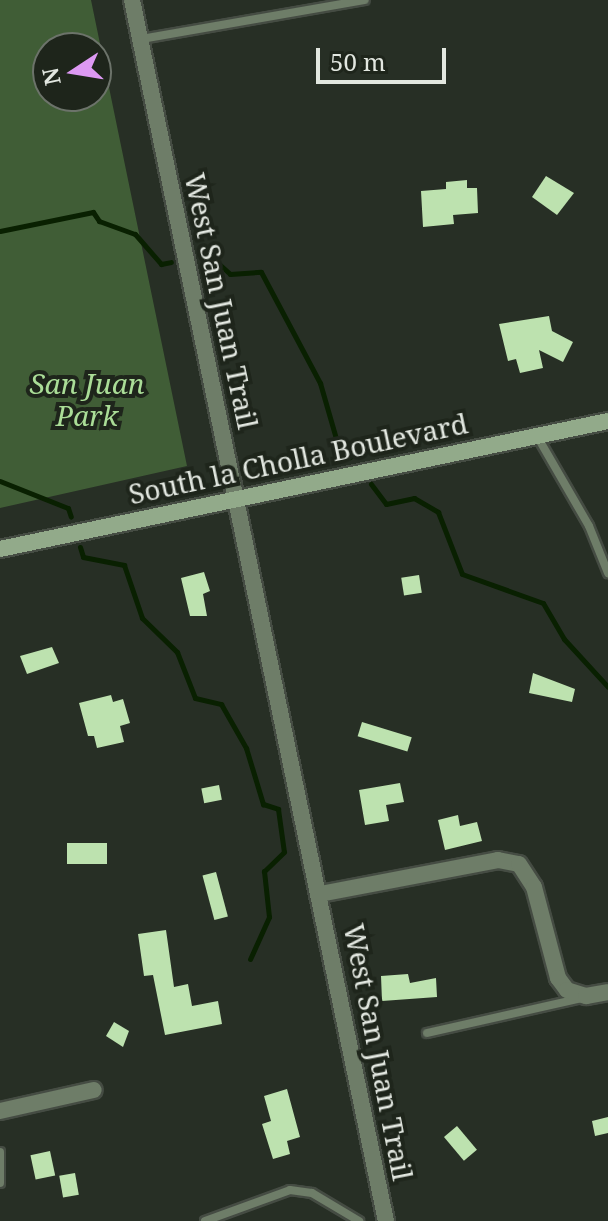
<!DOCTYPE html>
<html>
<head>
<meta charset="utf-8">
<style>
	body { margin:0 }
	#map { position:relative; width:608px; height:1221px; overflow:hidden; background:#272f25; font-family:"Noto Serif",serif }
	div>[style] { position:absolute }
	[style*='--x'] { left:calc(var(--x)*1px); top:calc(var(--y)*1px); width:calc(var(--w)*1px); rotate:calc(var(--a)*1deg) }
	.green>* { inset:0; background:#405d36 }
	.stream>* { height:5px; margin:-2.5px; padding:0 2.5px; transform-origin:2.5px; border-radius:2.5px; background:#092001 }
	.building>* { inset:0; background:#bde2af; transform-origin:0 0 }
	.roads { filter:drop-shadow(2px 0 #454c43) drop-shadow(-2px 0 #454c43) drop-shadow(0 2px #454c43) drop-shadow(0 -2px #454c43) }
	.service>* { height:8px; margin:-4px; padding:0 4px; transform-origin:4px; border-radius:4px; background:#6e7d68 }
	.minor>* { height:16px; margin:-8px; padding:0 8px; transform-origin:8px; border-radius:8px; background:#6e7d68 }
	.tertiary>* { height:16px; margin:-8px; padding:0 8px; transform-origin:8px; border-radius:8px; background:#6e7d68 }
	.secondary>* { height:16px; margin:-8px; padding:0 8px; transform-origin:8px; border-radius:8px; background:#92aa8a }
	span { translate:-50% -50%; white-space:nowrap; text-align:center; line-height:1.15; -webkit-text-stroke:8px #1e251b; paint-order:stroke }
	.street-label { font-size:28px; color:#e2e7e0 }
	.park-label { font-size:28px; color:#aadd97; font-style:italic }
	.north { position:absolute; left:32px; top:32px; width:80px; height:80px; box-sizing:border-box; background:#1e251b; border:2px solid #6c736a; border-radius:50%; rotate:258deg; font-size:22px; font-weight:700; line-height:32px; text-align:center; color:#e2e7e0 }
	.north::after { content:''; display:block; margin:auto; width:28px; height:36px; background:#dd99f3; clip-path:polygon(50% 0,100% 100%,50% 72%,0 100%) }
	.scale { position:absolute; left:316px; top:48px; width:130px; height:36px; box-sizing:border-box; border:4px solid #e2e7e0; border-top:0; padding-left:10px; font-size:24px; line-height:28px; white-space:nowrap; color:#e2e7e0; -webkit-text-stroke:6px #1e251b; paint-order:stroke }
</style>
</head>
<body>
<div id="map">
	<div class="green">
		<div style="clip-path:polygon(evenodd,0 0,91px 0,187px 466px,0 508px,0 0,96px 48px,96px 96px,48px 96px,48px 48px,96px 48px)"></div>
	</div>
	<div class="stream">
		<div style="--x:0;--y:231;--w:95;--a:-11.5"></div>
		<div style="--x:93;--y:212;--w:11;--a:56"></div>
		<div style="--x:99;--y:221;--w:38;--a:20"></div>
		<div style="--x:135;--y:234;--w:40;--a:49"></div>
		<div style="--x:161;--y:264;--w:10;--a:-11"></div>
		<div style="--x:202;--y:256;--w:7;--a:-8"></div>
		<div style="--x:209;--y:255;--w:28;--a:42"></div>
		<div style="--x:230;--y:274;--w:31;--a:-4"></div>
		<div style="--x:261;--y:272;--w:126;--a:62"></div>
		<div style="--x:320;--y:383;--w:61;--a:73.9"></div>
		<div style="--x:337;--y:442;--w:20;--a:49"></div>
		<div style="--x:0;--y:481;--w:73;--a:21.7"></div>
		<div style="--x:68;--y:508;--w:9;--a:72"></div>
		<div style="--x:371;--y:484;--w:25;--a:53"></div>
		<div style="--x:386;--y:504;--w:29;--a:-12"></div>
		<div style="--x:414;--y:498;--w:28;--a:30"></div>
		<div style="--x:438;--y:512;--w:66;--a:68.8"></div>
		<div style="--x:462;--y:574;--w:86;--a:19.7"></div>
		<div style="--x:543;--y:603;--w:42;--a:59.7"></div>
		<div style="--x:564;--y:639;--w:65;--a:47.5"></div>
		<div style="--x:80;--y:547;--w:10;--a:73"></div>
		<div style="--x:83;--y:557;--w:42;--a:11"></div>
		<div style="--x:124;--y:565;--w:56;--a:71.2"></div>
		<div style="--x:142;--y:618;--w:49;--a:44.2"></div>
		<div style="--x:177;--y:652;--w:49;--a:68.6"></div>
		<div style="--x:195;--y:698;--w:27;--a:13"></div>
		<div style="--x:221;--y:704;--w:51;--a:60.4"></div>
		<div style="--x:246;--y:748;--w:59;--a:73.1"></div>
		<div style="--x:263;--y:804;--w:16;--a:18"></div>
		<div style="--x:278;--y:809;--w:43;--a:82.1"></div>
		<div style="--x:284;--y:852;--w:28;--a:136"></div>
		<div style="--x:264;--y:871;--w:46;--a:83.8"></div>
		<div style="--x:269;--y:917;--w:46;--a:114.3"></div>
	</div>
	<div class="building">
		<div style="clip-path:polygon(546px 176px,574px 193px,557px 215px,532px 197px)"></div>
		<div style="clip-path:polygon(467px 180px,467px 188px,477px 188px,478px 213px,453px 215px,454px 224px,423px 227px,421px 191px,446px 189px,446px 182px)"></div>
		<div style="clip-path:polygon(549px 316px,552px 331px,573px 342px,563px 362px,539px 350px,543px 368px,520px 373px,516px 359px,508px 361px,499px 324px)"></div>
		<div style="clip-path:polygon(204px 572px,210px 591px,203px 594px,207px 616px,190px 616px,181px 578px)"></div>
		<div style="left:419px;top:575px;width:18px;height:18px;rotate:81deg"></div>
		<div style="clip-path:polygon(52px 647px,59px 663px,27px 674px,20px 656px)"></div>
		<div style="clip-path:polygon(533px 673px,575px 689px,572px 702px,529px 693px)"></div>
		<div style="clip-path:polygon(111px 695px,113px 702px,123px 699px,130px 723px,120px 726px,124px 742px,97px 748px,94px 736px,88px 736px,79px 703px)"></div>
		<div style="left:362px;top:722px;width:52px;height:15px;rotate:17deg"></div>
		<div style="clip-path:polygon(400px 783px,404px 802px,386px 805px,389px 821px,365px 825px,359px 790px)"></div>
		<div style="left:219px;top:785px;width:15px;height:18px;rotate:79deg"></div>
		<div style="clip-path:polygon(458px 815px,460px 826px,477px 822px,482px 841px,445px 850px,438px 820px)"></div>
		<div style="left:107px;top:843px;width:21px;height:40px;rotate:90deg"></div>
		<div style="left:216px;top:872px;width:46px;height:14px;rotate:75deg"></div>
		<div style="clip-path:polygon(166px 930px,174px 987px,188px 984px,192px 1006px,218px 1001px,222px 1024px,165px 1035px,153px 975px,144px 976px,138px 934px)"></div>
		<div style="clip-path:polygon(408px 974px,410px 983px,436px 978px,437px 997px,382px 1001px,381px 976px)"></div>
		<div style="clip-path:polygon(114px 1022px,129px 1031px,123px 1047px,106px 1036px)"></div>
		<div style="clip-path:polygon(287px 1089px,300px 1137px,287px 1141px,290px 1154px,273px 1159px,262px 1124px,271px 1121px,264px 1096px)"></div>
		<div style="clip-path:polygon(608px 1117px,608px 1133px,595px 1136px,592px 1121px)"></div>
		<div style="left:457px;top:1126px;width:31px;height:17px;rotate:50deg"></div>
		<div style="left:50px;top:1151px;width:25px;height:20px;rotate:78deg"></div>
		<div style="left:75px;top:1173px;width:22px;height:16px;rotate:80deg"></div>
	</div>
	<div class="roads">
		<div class="service">
			<div style="--x:141;--y:39;--w:227;--a:-9.9"></div>
			<div style="--x:537;--y:436;--w:104;--a:60"></div>
			<div style="--x:589;--y:526;--w:51;--a:68"></div>
			<div style="--x:427;--y:1033;--w:159;--a:-12.7"></div>
			<div style="--x:0;--y:1152;--w:31;--a:90"></div>
			<div style="--x:205;--y:1221;--w:90;--a:-20"></div>
			<div style="--x:290;--y:1190;--w:22;--a:8"></div>
			<div style="--x:312;--y:1193;--w:55;--a:30.8"></div>
		</div>
		<div class="minor">
			<div style="--x:320;--y:894;--w:181;--a:-10.8"></div>
			<div style="--x:498;--y:860;--w:21;--a:11"></div>
			<div style="--x:519;--y:864;--w:27;--a:57"></div>
			<div style="--x:534;--y:887;--w:94;--a:75.2"></div>
			<div style="--x:558;--y:978;--w:15;--a:53"></div>
			<div style="--x:567;--y:990;--w:20;--a:18"></div>
			<div style="--x:586;--y:996;--w:22;--a:-10"></div>
			<div style="--x:0;--y:1111;--w:96;--a:-12.6"></div>
		</div>
		<div class="tertiary">
			<div style="--x:132;--y:0;--w:1247;--a:78.25"></div>
		</div>
		<div class="secondary">
			<div style="--x:0;--y:549;--w:621;--a:-11.89"></div>
		</div>
	</div>
	<div class="street-label">
		<span style="left:222px;top:301px;rotate:78deg">West San Juan Trail</span>
		<span style="left:298px;top:458px;rotate:-12deg">South la Cholla Boulevard</span>
		<span style="left:379px;top:1052px;rotate:79deg">West San Juan Trail</span>
	</div>
	<div class="park-label">
		<span style="left:87px;top:399px">San Juan<br>Park</span>
	</div>
	<div class="north">N</div>
	<div class="scale">50 m</div>
</div>
</body>
</html>
